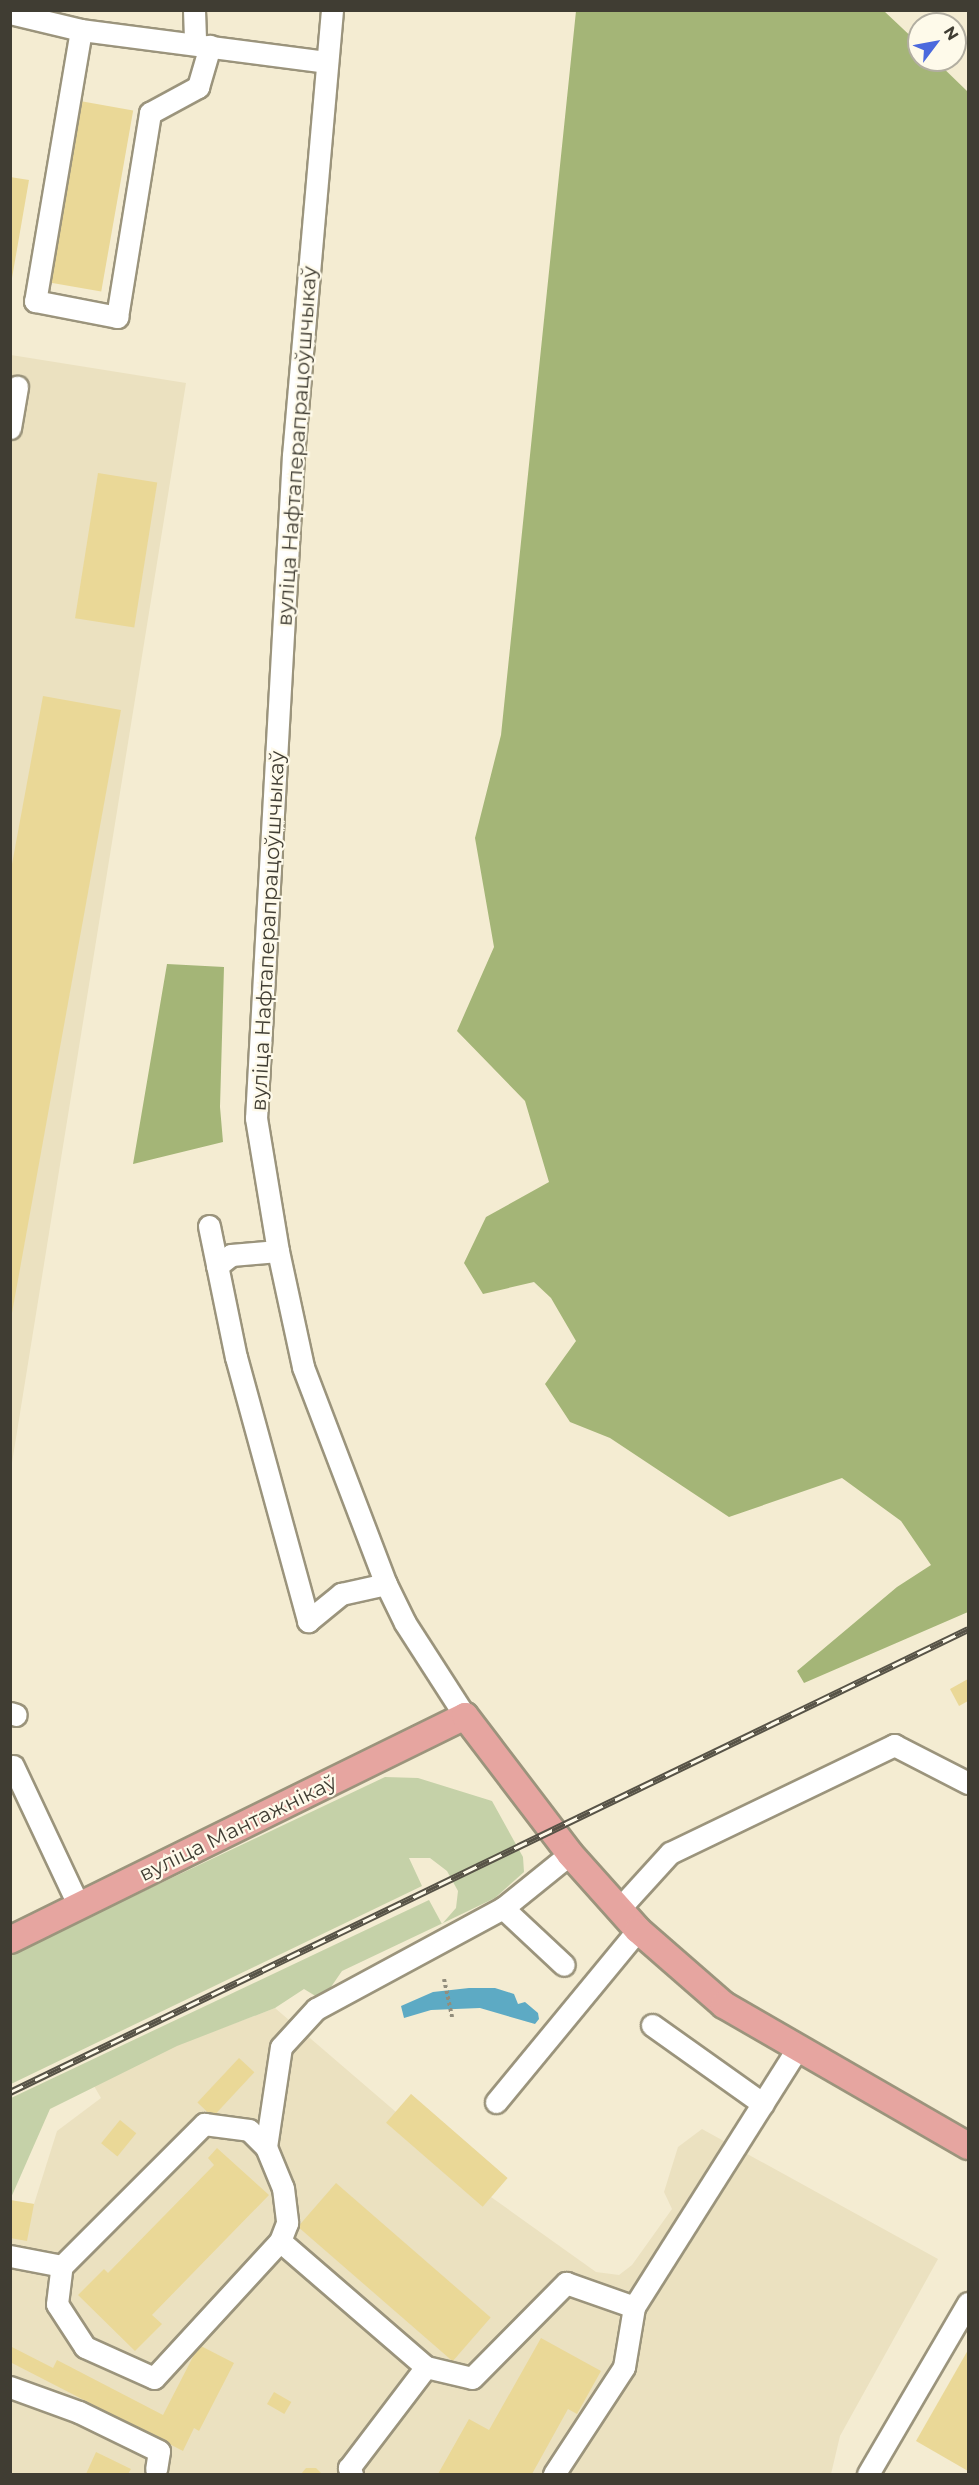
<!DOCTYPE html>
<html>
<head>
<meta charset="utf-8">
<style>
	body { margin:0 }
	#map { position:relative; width:979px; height:2485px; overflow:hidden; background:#f4ecd2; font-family:Montserrat,sans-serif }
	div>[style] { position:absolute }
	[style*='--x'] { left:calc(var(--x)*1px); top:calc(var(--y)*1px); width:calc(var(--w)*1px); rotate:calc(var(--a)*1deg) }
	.built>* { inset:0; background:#ebe1c0 }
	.green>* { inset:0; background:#c5d1a8 }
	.forest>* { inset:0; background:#a4b577 }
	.water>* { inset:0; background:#5daac4 }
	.building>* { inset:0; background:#ead897; transform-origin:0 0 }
	.path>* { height:4px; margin-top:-2px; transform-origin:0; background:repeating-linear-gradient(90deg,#928d7c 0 3px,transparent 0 6px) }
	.roads { filter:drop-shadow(2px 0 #9b947c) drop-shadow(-2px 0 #9b947c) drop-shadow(0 2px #9b947c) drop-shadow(0 -2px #9b947c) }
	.minor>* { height:21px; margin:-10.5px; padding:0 10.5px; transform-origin:10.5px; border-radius:10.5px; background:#fff }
	.major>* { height:26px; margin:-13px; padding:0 13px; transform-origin:13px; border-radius:13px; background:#e6a5a0 }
	.rail>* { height:7px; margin-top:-3.5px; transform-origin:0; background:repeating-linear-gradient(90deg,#fefaea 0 14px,#575347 0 28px); box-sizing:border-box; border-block:2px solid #575347 }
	span { translate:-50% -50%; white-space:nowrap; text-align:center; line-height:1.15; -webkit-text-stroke:4.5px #fefaea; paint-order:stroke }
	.street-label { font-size:21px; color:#403d33 }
	.frame { position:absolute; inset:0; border:12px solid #403d33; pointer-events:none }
	.north { position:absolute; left:907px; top:12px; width:60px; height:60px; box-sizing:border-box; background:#fefaea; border:2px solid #b2aea1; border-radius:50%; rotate:58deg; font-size:16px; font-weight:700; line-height:24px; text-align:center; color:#403d33 }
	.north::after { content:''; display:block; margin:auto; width:21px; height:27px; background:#4b69dd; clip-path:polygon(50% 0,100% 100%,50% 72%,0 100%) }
</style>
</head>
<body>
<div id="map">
	<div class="built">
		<div style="clip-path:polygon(11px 355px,186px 383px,11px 1469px)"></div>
		<div style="clip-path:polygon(275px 2008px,396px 2112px,411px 2094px,507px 2178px,491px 2197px,596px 2272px,619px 2275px,632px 2265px,672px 2209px,664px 2192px,678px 2147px,702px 2129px,938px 2259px,840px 2436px,831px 2474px,11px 2474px,10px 2200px,34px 2204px,57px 2131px,101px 2098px,94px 2086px,177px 2045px)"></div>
	</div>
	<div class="green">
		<div style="clip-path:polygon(385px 1777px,418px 1778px,492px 1801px,523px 1857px,524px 1872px,495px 1898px,441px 1924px,342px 1971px,322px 2000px,304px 1989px,275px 2008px,177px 2046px,50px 2109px,10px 2200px,11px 2098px,429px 1900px,442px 1924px,456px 1908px,458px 1891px,447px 1871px,430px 1858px,409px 1858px,422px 1886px,11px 2084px,11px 1954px)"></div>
	</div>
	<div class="forest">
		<div style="clip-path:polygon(576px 11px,884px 11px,919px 44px,919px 60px,935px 60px,968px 92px,968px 1612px,804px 1683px,797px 1671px,897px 1587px,931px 1565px,901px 1521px,842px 1478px,729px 1517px,610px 1438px,570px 1422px,545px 1384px,576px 1341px,551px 1298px,534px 1282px,483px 1294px,464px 1263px,486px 1217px,549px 1182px,525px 1101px,457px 1031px,494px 947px,475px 838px,501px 735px)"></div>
		<div style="clip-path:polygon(167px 964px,224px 967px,220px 1107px,223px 1142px,133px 1164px)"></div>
	</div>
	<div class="water">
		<div style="clip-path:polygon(469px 1988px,495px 1988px,514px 1994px,518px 2004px,525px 2002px,538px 2013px,539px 2019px,535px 2024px,480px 2008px,431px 2010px,404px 2018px,401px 2006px,433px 1992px)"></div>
	</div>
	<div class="building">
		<div style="left:80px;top:101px;width:54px;height:184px;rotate:10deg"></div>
		<div style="clip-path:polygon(10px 177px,29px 180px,12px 278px,10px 278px)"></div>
		<div style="left:98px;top:473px;width:60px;height:147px;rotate:9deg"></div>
		<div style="clip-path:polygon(43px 696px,121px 710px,12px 1313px,10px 875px)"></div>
		<div style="clip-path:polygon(968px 1679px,968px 1701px,959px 1706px,950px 1689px)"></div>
		<div style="left:239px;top:2058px;width:21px;height:61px;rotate:43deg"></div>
		<div style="left:411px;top:2094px;width:128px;height:38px;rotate:41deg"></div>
		<div style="left:120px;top:2120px;width:21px;height:30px;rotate:39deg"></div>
		<div style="clip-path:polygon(217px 2148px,269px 2195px,152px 2315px,162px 2324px,135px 2351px,78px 2295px,104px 2269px,108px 2273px,214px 2165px,208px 2158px)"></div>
		<div style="left:336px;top:2183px;width:205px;height:58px;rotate:41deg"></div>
		<div style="clip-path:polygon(10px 2200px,34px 2204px,27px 2241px,10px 2238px)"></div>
		<div style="clip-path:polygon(541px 2338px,601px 2371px,577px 2414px,568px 2409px,532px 2474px,438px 2474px,469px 2419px,489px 2430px)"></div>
		<div style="clip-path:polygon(199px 2345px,234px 2363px,199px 2431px,194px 2428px,183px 2451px,10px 2362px,10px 2346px,53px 2368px,57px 2360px,163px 2415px)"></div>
		<div style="clip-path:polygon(968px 2350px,968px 2471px,916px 2441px)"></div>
		<div style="left:274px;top:2392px;width:20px;height:14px;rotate:30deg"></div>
		<div style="clip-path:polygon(96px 2452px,131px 2469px,128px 2474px,86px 2474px)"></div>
		<div style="clip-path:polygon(306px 2468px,316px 2468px,322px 2474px,301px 2474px)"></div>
	</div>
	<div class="path">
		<div style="--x:444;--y:1979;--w:39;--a:78"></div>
	</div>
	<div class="roads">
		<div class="minor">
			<div style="--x:194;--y:10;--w:33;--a:88"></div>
			<div style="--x:332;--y:10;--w:447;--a:95"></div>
			<div style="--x:293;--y:455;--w:664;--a:93.19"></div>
			<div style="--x:256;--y:1118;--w:135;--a:80.6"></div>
			<div style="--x:278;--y:1251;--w:119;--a:77.8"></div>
			<div style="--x:303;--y:1367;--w:232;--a:69.1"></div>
			<div style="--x:386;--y:1584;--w:43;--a:64"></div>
			<div style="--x:405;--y:1623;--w:111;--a:57.2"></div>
			<div style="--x:10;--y:13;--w:73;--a:13.5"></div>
			<div style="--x:81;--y:30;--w:248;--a:7.4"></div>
			<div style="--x:81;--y:30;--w:275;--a:99.6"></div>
			<div style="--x:35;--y:301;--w:84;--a:11"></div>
			<div style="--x:117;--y:317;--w:207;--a:-80.8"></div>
			<div style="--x:150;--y:113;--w:55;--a:-28.4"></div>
			<div style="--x:198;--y:87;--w:43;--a:-73.7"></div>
			<div style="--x:10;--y:428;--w:42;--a:-80.3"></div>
			<div style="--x:209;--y:1226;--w:134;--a:78.4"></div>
			<div style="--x:236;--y:1357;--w:274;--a:74.7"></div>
			<div style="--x:308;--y:1621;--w:43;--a:-39.3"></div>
			<div style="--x:341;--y:1594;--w:46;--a:-12.5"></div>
			<div style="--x:217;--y:1266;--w:18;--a:-38"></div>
			<div style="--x:231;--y:1255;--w:47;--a:-4.9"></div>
			<div style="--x:10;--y:1713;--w:6;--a:18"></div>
			<div style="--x:13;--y:1766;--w:155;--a:64.8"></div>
			<div style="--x:503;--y:1908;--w:83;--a:43.1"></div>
			<div style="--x:619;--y:1909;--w:76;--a:-47.7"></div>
			<div style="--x:670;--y:1853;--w:249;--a:-25.7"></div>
			<div style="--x:894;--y:1745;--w:83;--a:27.2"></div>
			<div style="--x:652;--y:2025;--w:136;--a:35.4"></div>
			<div style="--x:496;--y:2102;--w:223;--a:-50.5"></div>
			<div style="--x:204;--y:2124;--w:45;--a:7.6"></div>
			<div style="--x:249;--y:2130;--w:24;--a:45"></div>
			<div style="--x:266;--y:2147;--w:44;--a:67.5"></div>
			<div style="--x:283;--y:2188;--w:35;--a:83"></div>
			<div style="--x:287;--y:2223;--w:19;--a:111"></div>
			<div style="--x:280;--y:2241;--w:186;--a:132.6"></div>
			<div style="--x:154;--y:2378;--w:76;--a:-155.8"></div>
			<div style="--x:85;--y:2347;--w:51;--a:-123.1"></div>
			<div style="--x:57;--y:2304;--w:38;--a:-83"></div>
			<div style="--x:62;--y:2266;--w:201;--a:-45"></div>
			<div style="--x:266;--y:2147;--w:101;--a:-81.5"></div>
			<div style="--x:281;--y:2047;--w:52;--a:-47.4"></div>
			<div style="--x:316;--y:2009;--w:213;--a:-28.4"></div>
			<div style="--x:503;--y:1908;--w:86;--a:-38.9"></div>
			<div style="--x:280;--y:2241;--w:193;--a:40.8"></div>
			<div style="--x:426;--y:2367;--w:47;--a:13.4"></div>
			<div style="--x:472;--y:2378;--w:134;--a:-45.3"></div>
			<div style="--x:566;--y:2283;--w:72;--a:19.4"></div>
			<div style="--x:10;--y:2256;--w:53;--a:10.9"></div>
			<div style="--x:10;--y:2387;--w:73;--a:19.9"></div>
			<div style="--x:79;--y:2412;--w:89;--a:26"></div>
			<div style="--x:159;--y:2451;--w:18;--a:99"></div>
			<div style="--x:352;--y:2474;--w:7;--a:-117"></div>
			<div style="--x:349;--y:2468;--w:127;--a:-52.7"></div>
			<div style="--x:554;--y:2474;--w:128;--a:-56.8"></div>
			<div style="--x:624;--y:2367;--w:61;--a:-80.5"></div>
			<div style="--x:634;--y:2307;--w:307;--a:-57.7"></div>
			<div style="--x:868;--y:2474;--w:198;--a:-59.7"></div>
		</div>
		<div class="major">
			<div style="--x:10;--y:1940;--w:507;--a:-26.21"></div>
			<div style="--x:465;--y:1716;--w:173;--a:52.7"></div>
			<div style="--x:570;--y:1854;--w:102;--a:48.2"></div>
			<div style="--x:638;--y:1930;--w:114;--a:41.1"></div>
			<div style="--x:724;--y:2005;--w:282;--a:30"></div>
		</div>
	</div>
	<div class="rail">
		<div style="--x:10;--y:2092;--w:1064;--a:-25.79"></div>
	</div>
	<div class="street-label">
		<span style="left:297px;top:446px;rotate:-86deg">вуліца Нафтаперапрацоўшчыкаў</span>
		<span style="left:268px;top:931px;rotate:-87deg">вуліца Нафтаперапрацоўшчыкаў</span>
		<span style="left:238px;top:1828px;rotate:-26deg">вуліца Мантажнікаў</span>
	</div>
	<div class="frame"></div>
	<div class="north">N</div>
</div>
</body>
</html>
